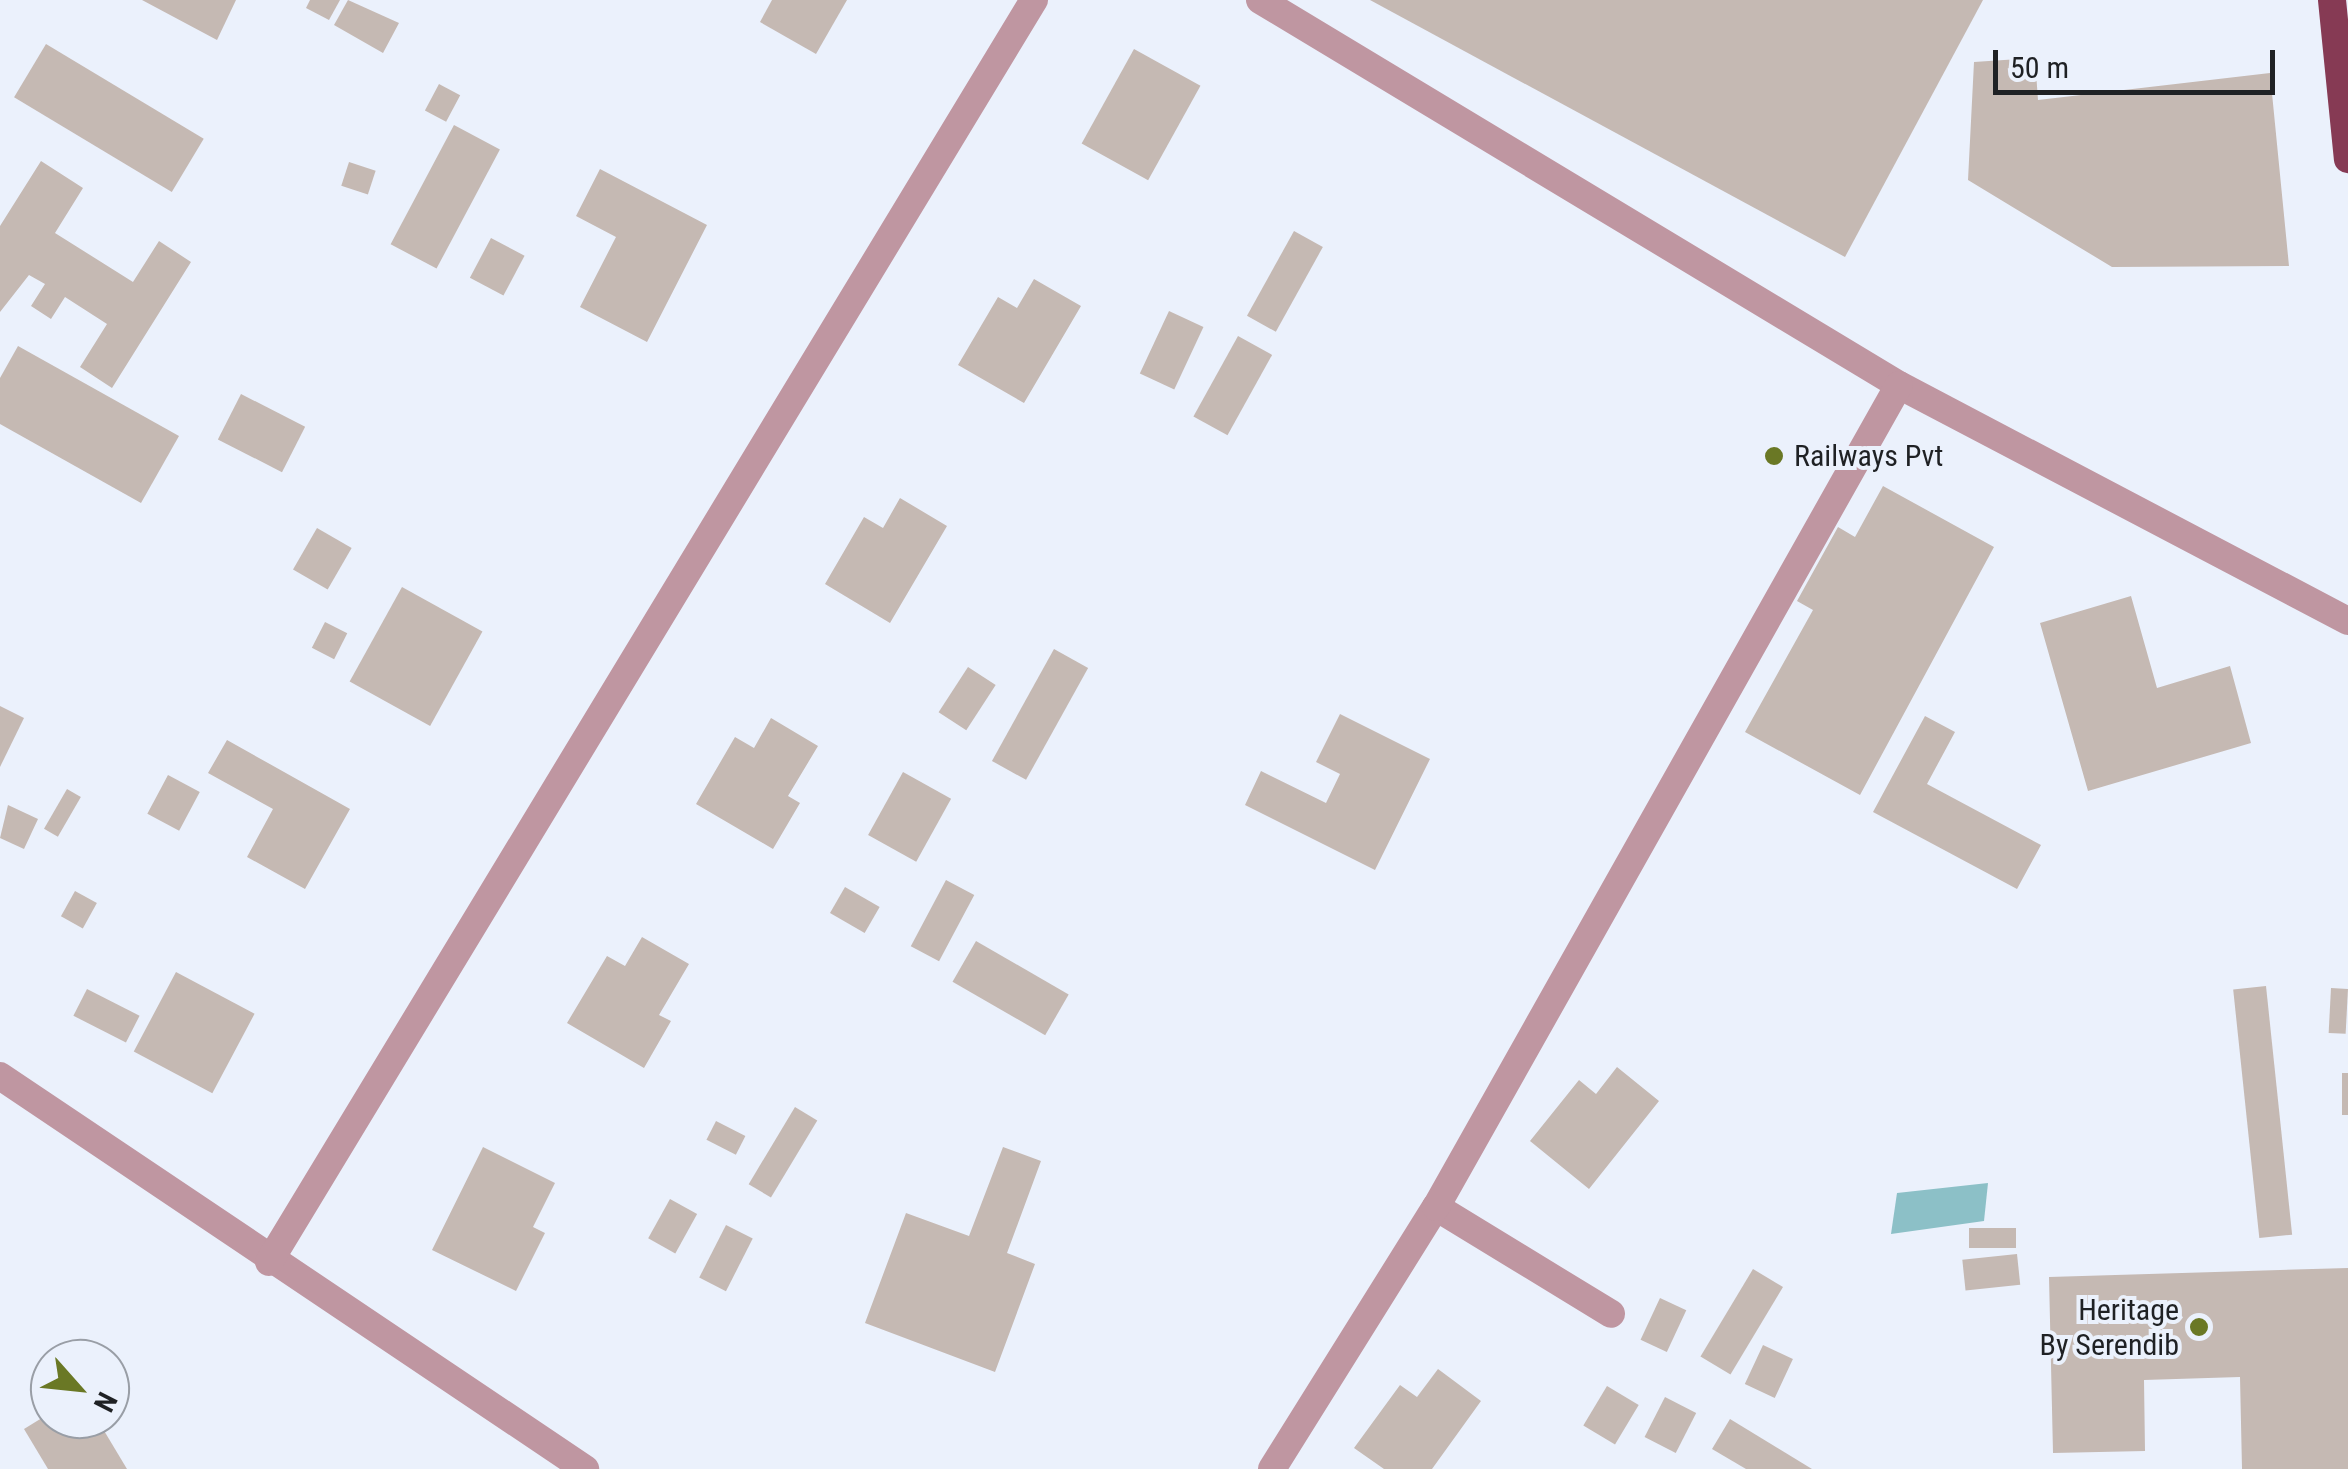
<!DOCTYPE html>
<html>
<head>
<meta charset="utf-8">
<style>
	body { margin:0 }
	#map { position:relative; width:2348px; height:1469px; overflow:hidden; background:#ebf1fc; font-family:"Roboto Condensed",sans-serif }
	div>[style] { position:absolute }
	[style*='--x'] { left:calc(var(--x)*1px); top:calc(var(--y)*1px); width:calc(var(--w)*1px); rotate:calc(var(--a)*1deg) }
	.water>* { inset:0; background:#8cc0c7 }
	.building>* { inset:0; background:#c5b9b3; transform-origin:0 0 }
	.minor>* { height:28px; margin:-14px; padding:0 14px; transform-origin:14px; border-radius:14px; background:#bf96a1 }
	.trunk>* { height:28px; margin:-14px; padding:0 14px; transform-origin:14px; border-radius:14px; background:#863a54 }
	.dots>* { width:28px; height:28px; translate:-50% -50%; box-sizing:border-box; border:5px solid #ebf1fc; border-radius:50% }
	span { translate:-50% -50%; white-space:nowrap; text-align:center; line-height:1.15; -webkit-text-stroke:8px #ebf1fc; paint-order:stroke }
	.poi-label { font-size:30px; color:#1f2124 }
	.left { translate:0 -50%; text-align:left }
	.right { translate:-100% -50%; text-align:right }
	.north { position:absolute; left:30px; top:1339px; width:100px; height:100px; box-sizing:border-box; background:#ebf1fc; border:2px solid #999ea6; border-radius:50%; rotate:117deg; font-size:28px; font-weight:700; line-height:40px; text-align:center; color:#1f2124 }
	.north::after { content:''; display:block; margin:auto; width:35px; height:45px; background:#6a7825; clip-path:polygon(50% 0,100% 100%,50% 72%,0 100%) }
	.scale { position:absolute; left:1993px; top:50px; width:282px; height:45px; box-sizing:border-box; border:5px solid #1f2124; border-top:0; padding-left:12px; font-size:30px; line-height:35px; white-space:nowrap; color:#1f2124; -webkit-text-stroke:8px #ebf1fc; paint-order:stroke }
</style>
</head>
<body>
<div id="map">
	<div class="water">
		<div style="clip-path:polygon(1988px 1183px,1984px 1221px,1891px 1234px,1897px 1193px)"></div>
	</div>
	<div class="building">
		<div style="clip-path:polygon(142px 0,236px 0,217px 40px)"></div>
		<div style="clip-path:polygon(310px 0,340px 0,329px 20px,306px 8px)"></div>
		<div style="clip-path:polygon(348px 0,399px 23px,383px 53px,334px 25px)"></div>
		<div style="clip-path:polygon(772px 0,847px 0,816px 54px,760px 22px)"></div>
		<div style="clip-path:polygon(1370px 0,1983px 0,1845px 257px)"></div>
		<div style="left:46px;top:44px;width:184px;height:62px;rotate:31deg"></div>
		<div style="left:1134px;top:49px;width:76px;height:108px;rotate:29deg"></div>
		<div style="clip-path:polygon(2035px 58px,2038px 100px,2270px 73px,2289px 266px,2112px 267px,1968px 180px,1974px 62px)"></div>
		<div style="left:439px;top:84px;width:24px;height:30px;rotate:28deg"></div>
		<div style="left:454px;top:125px;width:52px;height:135px;rotate:28deg"></div>
		<div style="clip-path:polygon(41px 161px,83px 188px,55px 233px,133px 282px,159px 241px,191px 262px,112px 388px,80px 367px,107px 324px,65px 297px,51px 319px,31px 306px,45px 284px,29px 275px,0 312px,0 226px)"></div>
		<div style="left:349px;top:162px;width:28px;height:25px;rotate:18deg"></div>
		<div style="clip-path:polygon(600px 169px,707px 225px,647px 342px,580px 307px,616px 237px,576px 216px)"></div>
		<div style="left:1294px;top:231px;width:33px;height:97px;rotate:29deg"></div>
		<div style="left:491px;top:238px;width:38px;height:45px;rotate:28deg"></div>
		<div style="clip-path:polygon(1034px 279px,1081px 306px,1024px 403px,958px 365px,998px 297px,1017px 308px)"></div>
		<div style="left:1169px;top:311px;width:38px;height:69px;rotate:25deg"></div>
		<div style="left:1238px;top:336px;width:39px;height:92px;rotate:29deg"></div>
		<div style="clip-path:polygon(18px 346px,179px 436px,141px 503px,0 424px,0 378px)"></div>
		<div style="left:241px;top:394px;width:72px;height:51px;rotate:27deg"></div>
		<div style="clip-path:polygon(1883px 486px,1994px 547px,1860px 795px,1745px 732px,1813px 610px,1797px 601px,1838px 527px,1855px 537px)"></div>
		<div style="clip-path:polygon(900px 498px,947px 526px,890px 623px,825px 584px,864px 517px,883px 528px)"></div>
		<div style="left:317px;top:528px;width:40px;height:48px;rotate:30deg"></div>
		<div style="left:402px;top:587px;width:92px;height:108px;rotate:29deg"></div>
		<div style="clip-path:polygon(2131px 596px,2157px 688px,2230px 666px,2251px 743px,2088px 791px,2040px 623px)"></div>
		<div style="left:325px;top:622px;width:25px;height:29px;rotate:27deg"></div>
		<div style="left:1054px;top:649px;width:39px;height:128px;rotate:29deg"></div>
		<div style="left:968px;top:667px;width:33px;height:54px;rotate:33deg"></div>
		<div style="clip-path:polygon(0 706px,24px 718px,0 767px)"></div>
		<div style="clip-path:polygon(1340px 714px,1430px 759px,1375px 870px,1245px 805px,1261px 771px,1326px 803px,1340px 774px,1316px 762px)"></div>
		<div style="clip-path:polygon(1925px 716px,1955px 732px,1927px 784px,2041px 845px,2017px 889px,1873px 812px)"></div>
		<div style="clip-path:polygon(771px 718px,818px 746px,788px 796px,800px 803px,773px 849px,696px 804px,735px 737px,754px 748px)"></div>
		<div style="clip-path:polygon(227px 740px,350px 809px,305px 889px,247px 857px,273px 809px,208px 773px)"></div>
		<div style="left:903px;top:772px;width:55px;height:72px;rotate:29deg"></div>
		<div style="left:168px;top:775px;width:36px;height:44px;rotate:28deg"></div>
		<div style="left:67px;top:789px;width:16px;height:46px;rotate:30deg"></div>
		<div style="clip-path:polygon(8px 805px,38px 819px,24px 849px,0 838px)"></div>
		<div style="left:946px;top:880px;width:32px;height:75px;rotate:28deg"></div>
		<div style="left:845px;top:887px;width:40px;height:30px;rotate:30deg"></div>
		<div style="left:75px;top:891px;width:25px;height:29px;rotate:29deg"></div>
		<div style="clip-path:polygon(642px 937px,689px 964px,659px 1015px,671px 1021px,644px 1068px,567px 1023px,607px 956px,625px 966px)"></div>
		<div style="left:976px;top:941px;width:107px;height:47px;rotate:30deg"></div>
		<div style="left:176px;top:972px;width:89px;height:90px;rotate:28deg"></div>
		<div style="left:2266px;top:986px;width:250px;height:33px;rotate:84deg"></div>
		<div style="left:2331px;top:988px;width:17px;height:45px;rotate:3deg"></div>
		<div style="left:87px;top:989px;width:59px;height:30px;rotate:27deg"></div>
		<div style="clip-path:polygon(1617px 1067px,1659px 1101px,1589px 1189px,1530px 1141px,1579px 1080px,1596px 1094px)"></div>
		<div style="left:2342px;top:1073px;width:6px;height:42px"></div>
		<div style="left:795px;top:1107px;width:26px;height:90px;rotate:31deg"></div>
		<div style="left:716px;top:1121px;width:33px;height:21px;rotate:27deg"></div>
		<div style="clip-path:polygon(483px 1147px,555px 1183px,533px 1227px,545px 1233px,516px 1291px,432px 1250px)"></div>
		<div style="clip-path:polygon(1003px 1147px,1041px 1161px,1007px 1253px,1035px 1264px,995px 1372px,865px 1323px,906px 1213px,969px 1236px)"></div>
		<div style="left:670px;top:1199px;width:31px;height:45px;rotate:29deg"></div>
		<div style="left:726px;top:1225px;width:30px;height:59px;rotate:27deg"></div>
		<div style="left:2016px;top:1228px;width:20px;height:47px;rotate:90deg"></div>
		<div style="left:2017px;top:1254px;width:31px;height:55px;rotate:84deg"></div>
		<div style="clip-path:polygon(2348px 1268px,2348px 1469px,2242px 1469px,2240px 1377px,2144px 1380px,2145px 1451px,2053px 1453px,2049px 1277px)"></div>
		<div style="left:1753px;top:1269px;width:35px;height:102px;rotate:31deg"></div>
		<div style="left:1660px;top:1298px;width:29px;height:46px;rotate:25deg"></div>
		<div style="left:1763px;top:1345px;width:33px;height:43px;rotate:25deg"></div>
		<div style="clip-path:polygon(1438px 1369px,1481px 1401px,1432px 1469px,1384px 1469px,1354px 1448px,1400px 1385px,1417px 1397px)"></div>
		<div style="left:1607px;top:1386px;width:37px;height:46px;rotate:31deg"></div>
		<div style="left:1665px;top:1397px;width:35px;height:45px;rotate:27deg"></div>
		<div style="clip-path:polygon(50px 1413px,97px 1419px,127px 1469px,48px 1469px,24px 1429px)"></div>
		<div style="clip-path:polygon(1730px 1419px,1812px 1469px,1746px 1469px,1712px 1449px)"></div>
	</div>
	<div class="minor">
		<div style="--x:1260;--y:0;--w:746;--a:31.07"></div>
		<div style="--x:1899;--y:385;--w:507;--a:27.73"></div>
		<div style="--x:0;--y:1076;--w:705;--a:33.89"></div>
		<div style="--x:1436;--y:1207;--w:205;--a:31.4"></div>
		<div style="--x:269;--y:1262;--w:1476;--a:-58.78"></div>
		<div style="--x:1272;--y:1469;--w:309;--a:-58"></div>
		<div style="--x:1436;--y:1207;--w:943;--a:-60.61"></div>
	</div>
	<div class="trunk">
		<div style="--x:2332;--y:0;--w:160;--a:84.3"></div>
	</div>
	<div class="dots">
		<div style="left:1774px;top:456px;background:#6a7825"></div>
		<div style="left:2199px;top:1327px;background:#6a7825"></div>
	</div>
	<div class="poi-label">
		<span class="left" style="left:1794px;top:456px">Railways Pvt</span>
		<span class="right" style="left:2179px;top:1327px">Heritage<br>By Serendib</span>
	</div>
	<div class="north">N</div>
	<div class="scale">50 m</div>
</div>
</body>
</html>
